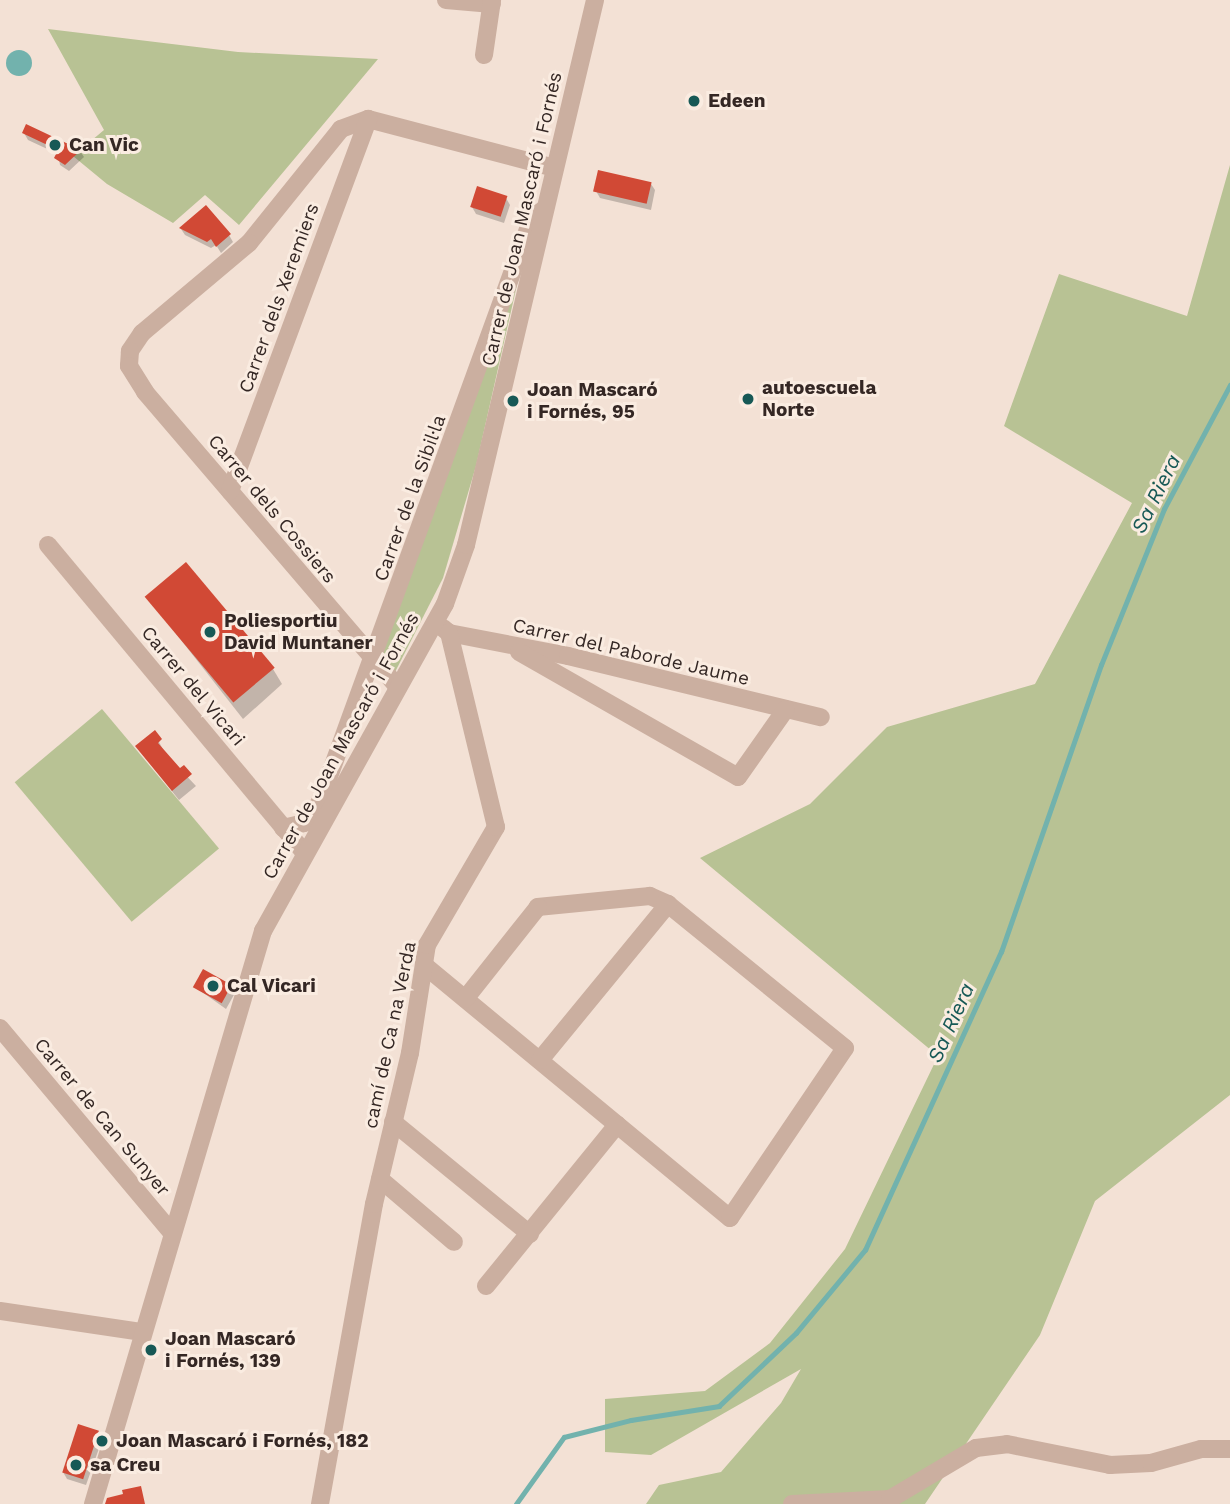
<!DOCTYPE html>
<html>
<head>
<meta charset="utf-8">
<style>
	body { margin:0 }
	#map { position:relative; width:1230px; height:1504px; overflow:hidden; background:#f3e1d5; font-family:"Work Sans",sans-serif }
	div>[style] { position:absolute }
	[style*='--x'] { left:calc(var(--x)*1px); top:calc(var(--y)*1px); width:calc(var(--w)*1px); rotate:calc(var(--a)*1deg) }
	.green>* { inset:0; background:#b8c294; transform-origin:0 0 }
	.water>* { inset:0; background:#72b2ad }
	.round { border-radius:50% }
	.shadow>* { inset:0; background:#0003 }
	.stream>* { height:4.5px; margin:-2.25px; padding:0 2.25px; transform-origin:2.25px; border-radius:2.25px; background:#72b2ad }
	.building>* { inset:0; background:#d14935; transform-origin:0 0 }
	.minor>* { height:18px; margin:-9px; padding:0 9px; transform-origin:9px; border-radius:9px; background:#cbafa0 }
	.dots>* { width:19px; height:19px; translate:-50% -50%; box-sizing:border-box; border:4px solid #faece1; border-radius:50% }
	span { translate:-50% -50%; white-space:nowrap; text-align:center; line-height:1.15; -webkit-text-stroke:6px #faece1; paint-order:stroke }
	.poi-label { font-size:19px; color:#342724; font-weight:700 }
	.left { translate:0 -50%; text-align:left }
	.street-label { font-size:19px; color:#342724 }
	.water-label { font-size:21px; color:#175956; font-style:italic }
</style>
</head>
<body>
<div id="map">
	<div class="green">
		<div style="clip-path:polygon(48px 29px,238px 52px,378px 59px,239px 225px,205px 195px,173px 223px,107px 184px,73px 156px,104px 130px)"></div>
		<div style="clip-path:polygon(1230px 165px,1230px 1095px,1095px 1201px,1040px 1335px,925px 1504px,646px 1504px,659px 1485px,721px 1472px,781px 1403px,801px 1369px,651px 1455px,605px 1452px,605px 1399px,705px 1391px,770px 1343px,845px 1249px,938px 1056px,700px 858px,810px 804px,887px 727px,1035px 684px,1132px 503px,1004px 426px,1059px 274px,1187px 316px)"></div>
		<div style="clip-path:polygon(523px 258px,476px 466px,443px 578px,393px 676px,378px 659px)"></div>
		<div style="left:102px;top:709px;width:182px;height:114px;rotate:50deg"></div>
	</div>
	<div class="water">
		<div class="round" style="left:6px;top:50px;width:26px;height:26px"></div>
	</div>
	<div class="shadow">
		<div style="clip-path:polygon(24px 133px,80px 151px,84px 157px,69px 171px,60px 165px,58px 154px,28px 140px)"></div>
		<div style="clip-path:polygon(651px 184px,655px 190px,651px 210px,600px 198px,596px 191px)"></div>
		<div style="clip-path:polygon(506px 198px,510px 205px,504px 223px,476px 214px,472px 207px)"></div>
		<div style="clip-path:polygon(181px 229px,229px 235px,233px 242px,221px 253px,216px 245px,211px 248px,185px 235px)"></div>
		<div style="clip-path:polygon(148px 598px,273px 669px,282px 684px,243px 719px)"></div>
		<div style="clip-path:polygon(154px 733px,165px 753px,196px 786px,179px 800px,137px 747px)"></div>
		<div style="clip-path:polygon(195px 987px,231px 987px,235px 993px,226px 1009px)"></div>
		<div style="clip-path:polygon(98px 1433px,102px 1440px,86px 1485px,67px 1479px,63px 1472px)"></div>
	</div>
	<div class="stream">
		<div style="--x:516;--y:1504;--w:82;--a:-54.4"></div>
		<div style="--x:564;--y:1437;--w:69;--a:-14.2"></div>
		<div style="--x:631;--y:1420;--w:89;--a:-9"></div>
		<div style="--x:719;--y:1406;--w:106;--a:-43.5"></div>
		<div style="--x:796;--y:1333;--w:108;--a:-50.3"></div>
		<div style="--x:865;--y:1250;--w:328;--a:-65.5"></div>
		<div style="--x:1001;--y:952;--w:304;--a:-70.8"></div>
		<div style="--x:1101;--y:665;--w:168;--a:-68"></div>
		<div style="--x:1164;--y:509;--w:140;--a:-62"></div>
	</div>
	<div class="building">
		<div style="clip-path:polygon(26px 124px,81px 150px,65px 165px,54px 158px,58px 150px,22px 133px)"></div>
		<div style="left:598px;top:170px;width:55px;height:22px;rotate:13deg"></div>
		<div style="left:477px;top:186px;width:32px;height:22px;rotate:18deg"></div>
		<div style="clip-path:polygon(206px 205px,231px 234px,216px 247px,211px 239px,207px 242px,179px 228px)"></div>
		<div style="left:186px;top:562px;width:138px;height:54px;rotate:50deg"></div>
		<div style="clip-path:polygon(155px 730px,162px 739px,158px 743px,180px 768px,184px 765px,192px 774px,172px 791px,135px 746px)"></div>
		<div style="left:203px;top:969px;width:33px;height:21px;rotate:29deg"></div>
		<div style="left:78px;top:1424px;width:22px;height:51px;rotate:18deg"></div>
		<div style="clip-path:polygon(141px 1486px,145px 1504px,105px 1504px,107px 1498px,123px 1494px,122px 1490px)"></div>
	</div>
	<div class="minor">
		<div style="--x:446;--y:0;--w:46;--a:5"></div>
		<div style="--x:484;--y:55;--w:56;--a:-81.7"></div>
		<div style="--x:368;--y:119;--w:29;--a:160"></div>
		<div style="--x:341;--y:129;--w:146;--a:128.9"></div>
		<div style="--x:249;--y:243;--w:140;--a:139.9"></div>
		<div style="--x:142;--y:333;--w:22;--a:124"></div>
		<div style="--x:130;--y:351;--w:15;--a:94"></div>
		<div style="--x:129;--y:366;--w:31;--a:58"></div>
		<div style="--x:145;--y:392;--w:389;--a:49.4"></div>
		<div style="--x:368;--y:119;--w:193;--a:14.7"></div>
		<div style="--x:230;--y:491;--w:397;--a:-69.6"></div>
		<div style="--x:48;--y:545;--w:402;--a:50.2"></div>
		<div style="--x:443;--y:628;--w:8;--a:40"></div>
		<div style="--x:449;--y:633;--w:121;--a:10.9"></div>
		<div style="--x:568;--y:656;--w:260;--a:13.6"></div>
		<div style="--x:519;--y:652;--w:252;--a:29.7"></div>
		<div style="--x:738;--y:777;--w:83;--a:-54.8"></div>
		<div style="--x:283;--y:828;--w:22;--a:-13"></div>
		<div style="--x:304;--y:823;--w:24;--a:-52"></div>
		<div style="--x:319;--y:804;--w:624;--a:-70.02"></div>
		<div style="--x:532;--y:218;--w:14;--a:-36"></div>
		<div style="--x:424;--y:965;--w:397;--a:39.6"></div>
		<div style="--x:730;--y:1218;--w:205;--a:-55.9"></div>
		<div style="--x:845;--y:1048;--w:228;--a:-140.9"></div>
		<div style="--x:668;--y:904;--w:20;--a:-156"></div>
		<div style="--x:650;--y:896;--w:113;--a:174.4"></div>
		<div style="--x:538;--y:907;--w:117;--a:128.4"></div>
		<div style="--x:0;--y:1028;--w:268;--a:50"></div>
		<div style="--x:540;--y:1060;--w:202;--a:-50.6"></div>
		<div style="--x:393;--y:1122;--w:177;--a:39.3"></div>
		<div style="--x:380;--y:1179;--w:97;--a:40.4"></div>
		<div style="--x:486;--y:1286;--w:208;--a:-50.9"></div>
		<div style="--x:0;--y:1311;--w:144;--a:8.4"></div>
		<div style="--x:93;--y:1504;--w:598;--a:-73.48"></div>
		<div style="--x:263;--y:931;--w:374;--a:-60.9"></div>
		<div style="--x:445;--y:604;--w:63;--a:-70.4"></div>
		<div style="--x:466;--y:545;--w:560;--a:-76.68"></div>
		<div style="--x:320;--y:1504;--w:305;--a:-79.8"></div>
		<div style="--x:374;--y:1204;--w:155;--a:-76.6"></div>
		<div style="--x:410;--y:1053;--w:109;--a:-81.1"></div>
		<div style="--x:427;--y:945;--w:137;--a:-59.7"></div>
		<div style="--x:496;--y:827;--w:200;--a:-103.6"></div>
		<div style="--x:792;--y:1504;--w:98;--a:-2.9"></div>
		<div style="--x:890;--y:1499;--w:100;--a:-30.7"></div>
		<div style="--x:976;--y:1448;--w:31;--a:-7"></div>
		<div style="--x:1007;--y:1444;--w:105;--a:11.5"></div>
		<div style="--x:1110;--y:1465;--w:41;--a:-2.8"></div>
		<div style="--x:1151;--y:1463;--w:52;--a:-15.6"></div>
		<div style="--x:1201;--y:1449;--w:29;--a:0"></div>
	</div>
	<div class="dots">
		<div style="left:694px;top:101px;background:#175956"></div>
		<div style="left:55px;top:145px;background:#175956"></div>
		<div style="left:748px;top:399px;background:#175956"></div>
		<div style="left:513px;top:401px;background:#175956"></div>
		<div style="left:210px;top:632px;background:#175956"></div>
		<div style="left:213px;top:986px;background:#175956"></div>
		<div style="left:151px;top:1350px;background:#175956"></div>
		<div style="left:102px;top:1441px;background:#175956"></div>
		<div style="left:76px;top:1465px;background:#175956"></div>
	</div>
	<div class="poi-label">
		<span class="left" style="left:708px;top:101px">Edeen</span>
		<span class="left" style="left:69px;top:145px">Can Vic</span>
		<span class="left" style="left:762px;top:399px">autoescuela<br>Norte</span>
		<span class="left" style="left:527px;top:401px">Joan Mascaró<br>i Fornés, 95</span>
		<span class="left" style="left:224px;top:632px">Poliesportiu<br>David Muntaner</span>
		<span class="left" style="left:227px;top:986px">Cal Vicari</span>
		<span class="left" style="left:165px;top:1350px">Joan Mascaró<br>i Fornés, 139</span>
		<span class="left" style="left:116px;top:1441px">Joan Mascaró i Fornés, 182</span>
		<span class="left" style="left:90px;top:1465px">sa Creu</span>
	</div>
	<div class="street-label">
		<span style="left:522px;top:219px;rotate:-77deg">Carrer de Joan Mascaró i Fornés</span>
		<span style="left:279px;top:298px;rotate:-70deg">Carrer dels Xeremiers</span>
		<span style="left:410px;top:498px;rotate:-70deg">Carrer de la Sibil·la</span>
		<span style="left:272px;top:509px;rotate:50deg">Carrer dels Cossiers</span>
		<span style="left:631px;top:652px;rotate:13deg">Carrer del Paborde Jaume</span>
		<span style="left:193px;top:686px;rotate:50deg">Carrer del Vicari</span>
		<span style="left:341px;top:746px;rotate:-61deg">Carrer de Joan Mascaró i Fornés</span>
		<span style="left:390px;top:1035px;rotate:-78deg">camí de Ca na Verda</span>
		<span style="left:102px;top:1117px;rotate:50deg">Carrer de Can Sunyer</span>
	</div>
	<div class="water-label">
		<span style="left:1156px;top:494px;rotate:-64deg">Sa Riera</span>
		<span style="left:951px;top:1023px;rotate:-66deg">Sa Riera</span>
	</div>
</div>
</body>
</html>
